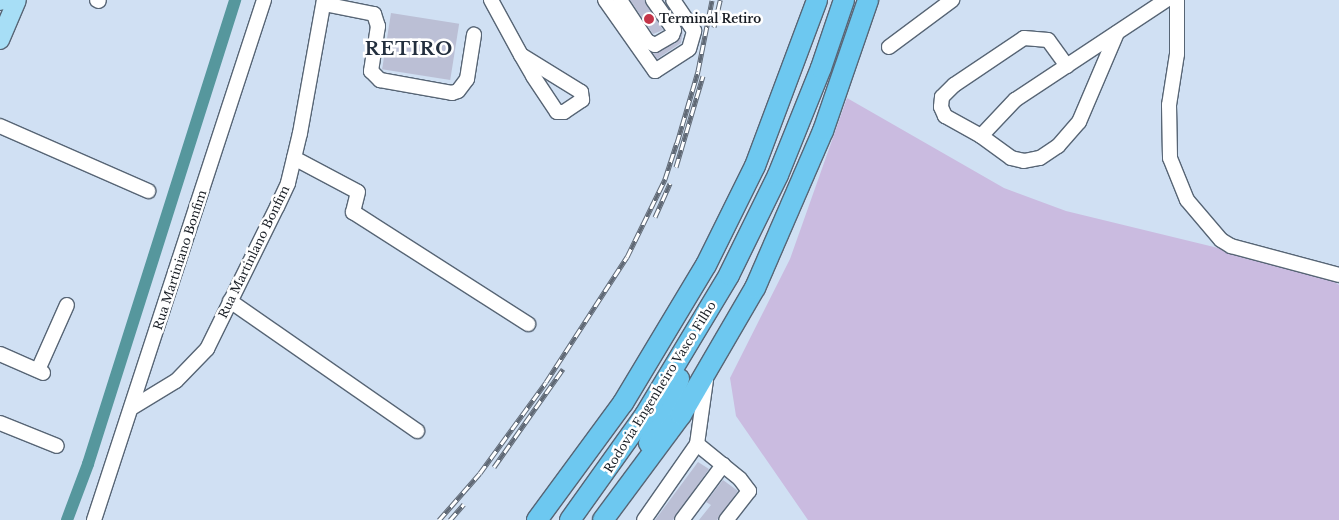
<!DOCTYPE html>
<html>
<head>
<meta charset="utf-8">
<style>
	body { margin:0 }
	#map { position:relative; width:1339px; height:520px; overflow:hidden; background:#d0e0f3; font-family:"Libre Baskerville",serif }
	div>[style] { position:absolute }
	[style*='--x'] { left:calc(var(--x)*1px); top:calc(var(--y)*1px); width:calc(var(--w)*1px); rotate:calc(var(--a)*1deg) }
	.green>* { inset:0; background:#cabbe0 }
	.canal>* { height:12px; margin:-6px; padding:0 6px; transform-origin:6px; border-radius:6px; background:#56979d }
	.building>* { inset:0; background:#bbbfd5; transform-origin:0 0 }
	.roads { filter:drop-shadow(1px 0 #576575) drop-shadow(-1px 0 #576575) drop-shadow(0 1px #576575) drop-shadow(0 -1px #576575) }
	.minor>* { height:14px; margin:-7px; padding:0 7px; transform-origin:7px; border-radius:7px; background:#fff }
	.major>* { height:18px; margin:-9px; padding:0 9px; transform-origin:9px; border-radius:9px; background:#a7def6 }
	.highway>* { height:20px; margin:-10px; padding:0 10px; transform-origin:10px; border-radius:10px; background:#6dc8f0 }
	.rail>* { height:5px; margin-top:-2.5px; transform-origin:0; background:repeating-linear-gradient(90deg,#fff 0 9px,#606975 0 18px); box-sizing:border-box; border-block:1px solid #606975 }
	.dots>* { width:14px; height:14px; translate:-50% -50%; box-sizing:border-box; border:2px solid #fff; border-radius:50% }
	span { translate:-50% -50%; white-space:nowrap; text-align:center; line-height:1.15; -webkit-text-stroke:5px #fff; paint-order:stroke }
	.poi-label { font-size:12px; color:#191e25; font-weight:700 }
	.left { translate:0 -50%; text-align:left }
	.street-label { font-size:12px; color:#191e25 }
	.district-label { font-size:18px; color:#232f3e; font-weight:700; letter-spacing:1px }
</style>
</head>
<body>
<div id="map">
	<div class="green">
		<div style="clip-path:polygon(847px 98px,1004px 188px,1066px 211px,1321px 273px,1339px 285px,1339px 520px,808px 520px,736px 416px,730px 378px,790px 259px)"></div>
	</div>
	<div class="canal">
		<div style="--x:67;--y:520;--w:60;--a:-69.4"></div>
		<div style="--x:88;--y:464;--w:487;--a:-72.4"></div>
	</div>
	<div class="building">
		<div style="clip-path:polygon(630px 0,644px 0,663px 30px,653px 34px)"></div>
		<div style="left:391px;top:13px;width:69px;height:57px;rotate:9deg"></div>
		<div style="clip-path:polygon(683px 30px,681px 43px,657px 59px,653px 53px,676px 43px)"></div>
		<div style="clip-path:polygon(698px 462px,709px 469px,673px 520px,655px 520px)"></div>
		<div style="clip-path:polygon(723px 480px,738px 491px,717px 520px,699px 520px,711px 505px,706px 502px)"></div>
	</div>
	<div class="roads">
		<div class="minor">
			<div style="--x:97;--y:0;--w:2;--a:27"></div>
			<div style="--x:491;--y:0;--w:63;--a:61.4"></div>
			<div style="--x:521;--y:55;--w:24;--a:60"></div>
			<div style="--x:533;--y:76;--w:43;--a:56.3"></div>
			<div style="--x:557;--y:112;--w:7;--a:0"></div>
			<div style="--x:564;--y:112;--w:22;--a:-34"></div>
			<div style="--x:582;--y:100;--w:8;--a:-97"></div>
			<div style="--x:581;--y:92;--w:70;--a:-148.3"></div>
			<div style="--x:605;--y:0;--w:87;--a:54.8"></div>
			<div style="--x:655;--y:71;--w:40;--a:-32.9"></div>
			<div style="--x:689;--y:49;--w:19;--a:-74"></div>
			<div style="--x:694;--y:31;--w:37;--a:-124"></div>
			<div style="--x:620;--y:0;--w:49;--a:56.6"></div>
			<div style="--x:647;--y:41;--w:9;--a:27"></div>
			<div style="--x:655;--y:45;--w:20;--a:-30"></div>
			<div style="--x:672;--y:35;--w:5;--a:-68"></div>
			<div style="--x:674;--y:30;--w:37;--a:-125"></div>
			<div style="--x:1177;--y:0;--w:54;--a:90"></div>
			<div style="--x:1177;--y:54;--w:52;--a:98.9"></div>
			<div style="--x:1169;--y:105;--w:53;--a:88.9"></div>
			<div style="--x:1170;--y:158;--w:45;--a:68"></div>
			<div style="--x:1187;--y:200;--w:52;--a:49.6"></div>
			<div style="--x:1221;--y:240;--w:12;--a:31"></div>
			<div style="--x:1231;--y:246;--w:112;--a:15"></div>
			<div style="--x:324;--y:4;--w:51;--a:11.3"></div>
			<div style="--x:374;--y:14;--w:13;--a:72"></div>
			<div style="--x:378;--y:26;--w:46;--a:98.8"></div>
			<div style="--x:371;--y:71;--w:13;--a:45"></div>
			<div style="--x:380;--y:80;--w:73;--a:10.2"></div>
			<div style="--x:452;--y:93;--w:6;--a:-18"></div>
			<div style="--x:458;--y:91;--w:15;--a:-53"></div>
			<div style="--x:467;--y:79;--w:45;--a:-81"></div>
			<div style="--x:889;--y:47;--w:79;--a:-36.7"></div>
			<div style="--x:1067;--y:66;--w:32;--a:-126"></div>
			<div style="--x:1048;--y:40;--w:24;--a:-175"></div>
			<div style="--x:1024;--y:38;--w:84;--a:146.1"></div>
			<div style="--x:954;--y:85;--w:17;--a:135"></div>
			<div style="--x:942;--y:97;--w:10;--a:96"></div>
			<div style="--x:941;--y:107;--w:10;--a:66"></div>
			<div style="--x:945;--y:116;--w:41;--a:29.1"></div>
			<div style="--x:981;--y:136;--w:50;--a:-46.6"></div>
			<div style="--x:1015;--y:100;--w:181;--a:-33.5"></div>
			<div style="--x:0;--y:126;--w:162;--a:23.7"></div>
			<div style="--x:981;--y:136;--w:37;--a:36"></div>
			<div style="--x:1011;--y:158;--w:13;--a:13"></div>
			<div style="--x:1024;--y:161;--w:16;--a:-11"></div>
			<div style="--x:1040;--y:158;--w:22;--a:-34"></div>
			<div style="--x:1058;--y:146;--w:32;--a:-49"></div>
			<div style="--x:1079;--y:122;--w:97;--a:-66.9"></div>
			<div style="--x:294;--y:158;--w:72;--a:28"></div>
			<div style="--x:358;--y:192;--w:21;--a:104"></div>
			<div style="--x:353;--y:212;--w:208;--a:32.6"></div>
			<div style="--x:230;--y:301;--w:228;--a:34.8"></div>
			<div style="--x:0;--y:354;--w:47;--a:23.8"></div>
			<div style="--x:38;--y:370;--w:71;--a:-66"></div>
			<div style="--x:133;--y:407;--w:50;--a:-31.2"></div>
			<div style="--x:176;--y:381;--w:45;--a:-45.9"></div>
			<div style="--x:207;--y:349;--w:158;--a:-63.8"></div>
			<div style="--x:277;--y:207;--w:26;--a:-65"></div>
			<div style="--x:288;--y:183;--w:51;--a:-76.5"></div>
			<div style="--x:300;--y:133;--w:135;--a:-79.8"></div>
			<div style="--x:0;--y:423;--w:61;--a:22"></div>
			<div style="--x:697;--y:444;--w:55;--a:39.1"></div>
			<div style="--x:740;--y:479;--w:15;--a:53"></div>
			<div style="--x:749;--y:491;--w:37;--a:128"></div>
			<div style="--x:94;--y:520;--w:547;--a:-71.9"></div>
			<div style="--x:644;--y:520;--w:93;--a:-55.1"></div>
			<div style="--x:697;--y:444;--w:65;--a:-82"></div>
			<div style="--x:682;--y:520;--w:69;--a:-53.3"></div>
		</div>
		<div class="major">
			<div style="--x:0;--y:1;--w:1;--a:-45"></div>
			<div style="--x:0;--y:40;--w:43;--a:-67"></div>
		</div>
		<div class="highway">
			<div style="--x:649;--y:443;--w:71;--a:-64.9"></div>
			<div style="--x:537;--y:520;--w:145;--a:-53.7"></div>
			<div style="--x:623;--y:403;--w:161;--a:-59"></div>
			<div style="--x:706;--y:265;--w:110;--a:-63.7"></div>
			<div style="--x:755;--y:166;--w:177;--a:-69.5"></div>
			<div style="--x:570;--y:520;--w:129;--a:-54.5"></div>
			<div style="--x:645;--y:415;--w:163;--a:-59"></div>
			<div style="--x:729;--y:275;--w:111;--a:-63.9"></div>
			<div style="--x:778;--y:175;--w:115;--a:-68.1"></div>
			<div style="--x:821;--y:68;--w:72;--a:-71.3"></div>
			<div style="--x:603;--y:520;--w:131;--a:-53.4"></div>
			<div style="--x:681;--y:415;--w:147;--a:-59.8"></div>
			<div style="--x:755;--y:288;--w:171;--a:-66.6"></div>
			<div style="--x:823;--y:131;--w:139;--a:-71"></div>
		</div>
	</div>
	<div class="rail">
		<div style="--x:714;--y:27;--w:28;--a:-77"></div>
		<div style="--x:676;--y:167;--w:95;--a:-73.5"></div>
		<div style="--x:655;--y:217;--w:37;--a:-66"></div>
		<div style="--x:494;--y:467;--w:120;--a:-54.9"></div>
		<div style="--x:439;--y:520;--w:62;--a:-48.9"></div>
		<div style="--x:480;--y:473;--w:112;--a:-54"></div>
		<div style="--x:546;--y:382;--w:149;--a:-57.1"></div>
		<div style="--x:627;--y:257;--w:87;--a:-64"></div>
		<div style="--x:665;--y:179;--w:38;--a:-72"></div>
		<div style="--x:677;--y:143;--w:75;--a:-73.7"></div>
		<div style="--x:698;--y:71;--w:72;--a:-78.8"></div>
		<div style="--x:450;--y:520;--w:21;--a:-49"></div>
	</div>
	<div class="dots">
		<div style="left:649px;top:19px;background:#c43448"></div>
	</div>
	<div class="poi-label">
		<span class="left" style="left:659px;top:19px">Terminal Retiro</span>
	</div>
	<div class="street-label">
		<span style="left:254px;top:252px;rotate:-64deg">Rua Martinlano Bonfim</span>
		<span style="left:180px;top:260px;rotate:-72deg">Rua Martiniano Bonfim</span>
		<span style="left:660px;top:387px;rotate:-58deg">Rodovia Engenheiro Vasco Filho</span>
	</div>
	<div class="district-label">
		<span style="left:409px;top:49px">RETIRO</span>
	</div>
</div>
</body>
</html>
